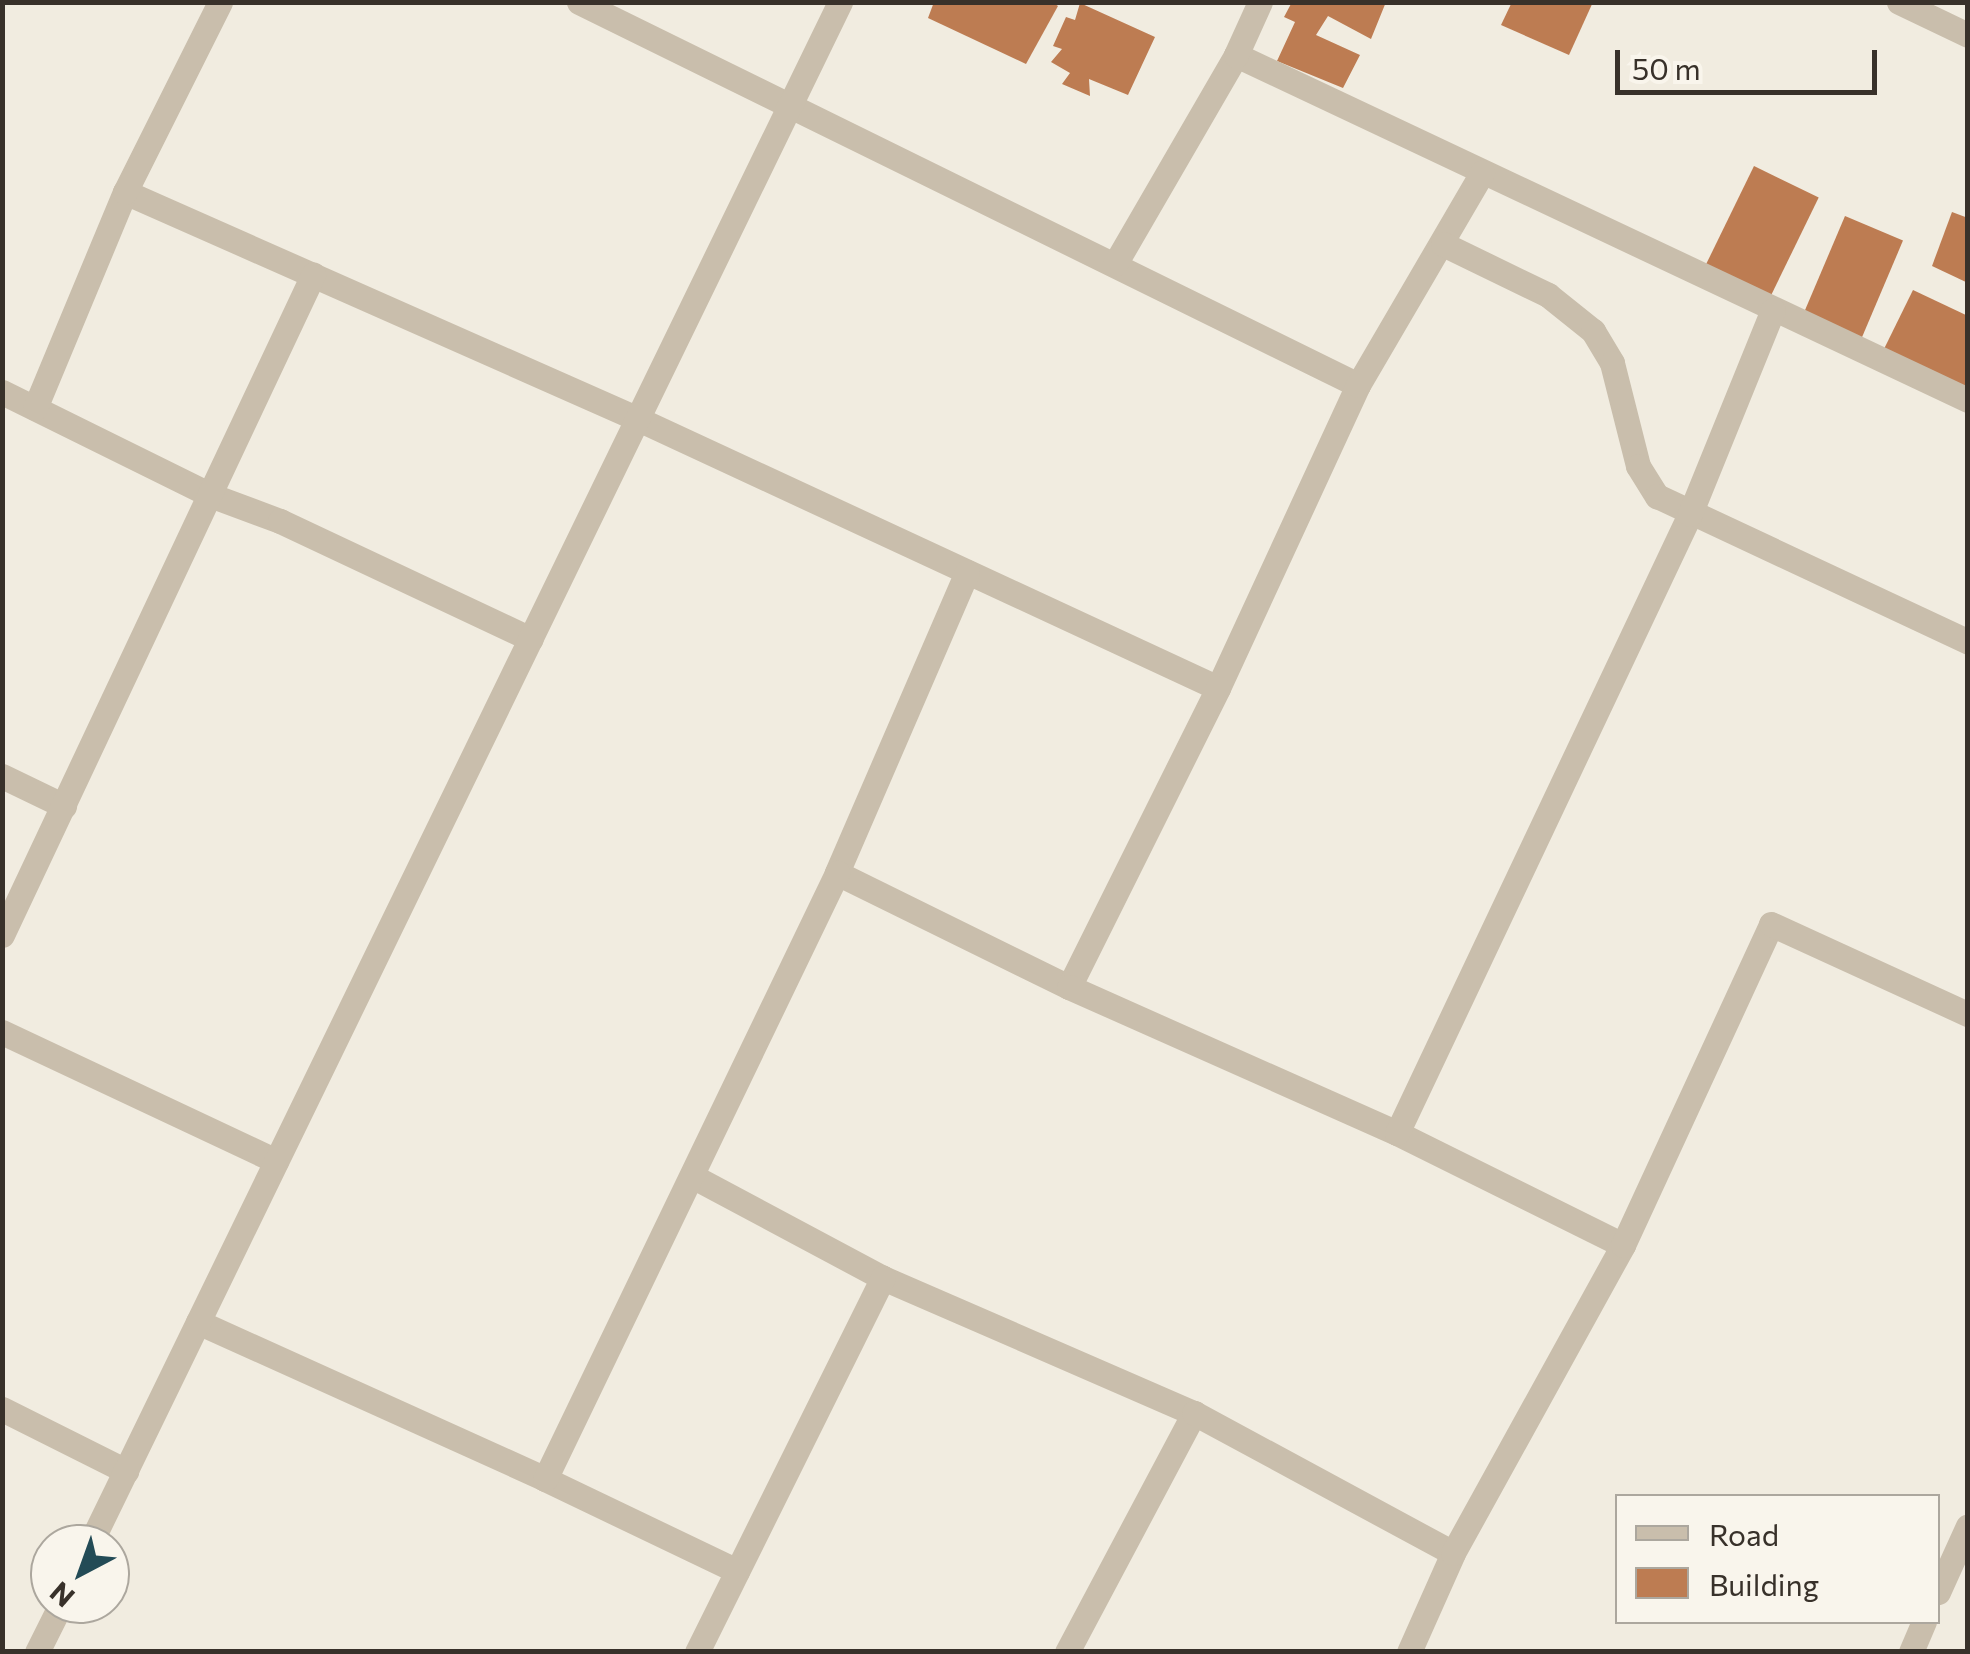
<!DOCTYPE html>
<html>
<head>
<meta charset="utf-8">
<style>
	body { margin:0 }
	#map { position:relative; width:1970px; height:1654px; overflow:hidden; background:#f1ece0; font-family:Commissioner,sans-serif }
	div>[style] { position:absolute }
	[style*='--x'] { left:calc(var(--x)*1px); top:calc(var(--y)*1px); width:calc(var(--w)*1px); rotate:calc(var(--a)*1deg) }
	.building>* { inset:0; background:#bd7c52; transform-origin:0 0 }
	.street>* { height:25px; margin:-12.5px; padding:0 12.5px; transform-origin:12.5px; border-radius:12.5px; background:#c9beac }
	span { translate:-50% -50%; white-space:nowrap; text-align:center; line-height:1.15; -webkit-text-stroke:10px #f9f5ec; paint-order:stroke }
	.frame { position:absolute; inset:0; border:5px solid #38312a; pointer-events:none }
	.legend { position:absolute; left:1615px; top:1494px; width:325px; height:130px; box-sizing:border-box; background:#f9f5ec; border:2px solid #aca79e; margin:0; padding:12px 18px; list-style:none; font-size:30px; color:#38312a }
	.legend li { display:flex; align-items:center; gap:20px; height:50px }
	.legend b { width:50px; border:2px solid #aca79e }
	.north { position:absolute; left:30px; top:1524px; width:100px; height:100px; box-sizing:border-box; background:#f9f5ec; border:2px solid #aca79e; border-radius:50%; rotate:221deg; font-size:28px; font-weight:700; line-height:40px; text-align:center; color:#38312a }
	.north::after { content:''; display:block; margin:auto; width:35px; height:45px; background:#234b56; clip-path:polygon(50% 0,100% 100%,50% 72%,0 100%) }
	.scale { position:absolute; left:1615px; top:50px; width:262px; height:45px; box-sizing:border-box; border:5px solid #38312a; border-top:0; padding-left:12px; font-size:30px; line-height:35px; white-space:nowrap; color:#38312a; -webkit-text-stroke:8px #f9f5ec; paint-order:stroke }
</style>
</head>
<body>
<div id="map">
	<div class="building">
		<div style="clip-path:polygon(934px 2px,1052px 2px,1058px 6px,1026px 64px,928px 18px)"></div>
		<div style="clip-path:polygon(1292px 2px,1386px 2px,1371px 39px,1328px 16px,1316px 35px,1360px 55px,1343px 88px,1277px 61px,1295px 22px,1284px 17px)"></div>
		<div style="clip-path:polygon(1512px 2px,1593px 2px,1569px 55px,1501px 25px)"></div>
		<div style="clip-path:polygon(1080px 3px,1155px 37px,1128px 95px,1089px 79px,1090px 96px,1062px 84px,1070px 73px,1051px 62px,1062px 49px,1053px 46px,1066px 17px,1075px 20px)"></div>
		<div style="left:1754px;top:166px;width:72px;height:115px;rotate:26deg"></div>
		<div style="clip-path:polygon(1952px 212px,1968px 218px,1968px 283px,1932px 266px)"></div>
		<div style="left:1845px;top:216px;width:63px;height:109px;rotate:23deg"></div>
		<div style="clip-path:polygon(1913px 290px,1968px 316px,1968px 390px,1883px 351px)"></div>
	</div>
	<div class="street">
		<div style="--x:579;--y:2;--w:868;--a:26.18"></div>
		<div style="--x:1899;--y:2;--w:76;--a:25.6"></div>
		<div style="--x:1236;--y:55;--w:809;--a:25.24"></div>
		<div style="--x:125;--y:192;--w:561;--a:23.87"></div>
		<div style="--x:638;--y:419;--w:639;--a:24.88"></div>
		<div style="--x:1218;--y:688;--w:334;--a:-65.2"></div>
		<div style="--x:1358;--y:385;--w:246;--a:-59.7"></div>
		<div style="--x:1443;--y:244;--w:117;--a:25.9"></div>
		<div style="--x:1548;--y:295;--w:58;--a:38.7"></div>
		<div style="--x:1593;--y:331;--w:37;--a:59"></div>
		<div style="--x:1612;--y:363;--w:106;--a:75.8"></div>
		<div style="--x:1638;--y:466;--w:36;--a:58"></div>
		<div style="--x:1657;--y:496;--w:344;--a:25.1"></div>
		<div style="--x:1115;--y:264;--w:241;--a:-59.9"></div>
		<div style="--x:1236;--y:55;--w:58;--a:-65.6"></div>
		<div style="--x:2;--y:392;--w:232;--a:26.3"></div>
		<div style="--x:210;--y:495;--w:75;--a:20.4"></div>
		<div style="--x:280;--y:521;--w:277;--a:25.2"></div>
		<div style="--x:35;--y:408;--w:234;--a:-67.4"></div>
		<div style="--x:125;--y:192;--w:212;--a:-63.4"></div>
		<div style="--x:967;--y:572;--w:328;--a:113.4"></div>
		<div style="--x:837;--y:873;--w:258;--a:26.2"></div>
		<div style="--x:1069;--y:987;--w:334;--a:-63.5"></div>
		<div style="--x:2;--y:776;--w:69;--a:25.8"></div>
		<div style="--x:2;--y:935;--w:730;--a:-64.77"></div>
		<div style="--x:1069;--y:987;--w:359;--a:24"></div>
		<div style="--x:1397;--y:1133;--w:252;--a:26.4"></div>
		<div style="--x:2;--y:1032;--w:303;--a:25.2"></div>
		<div style="--x:1397;--y:1133;--w:685;--a:-64.67"></div>
		<div style="--x:1690;--y:514;--w:220;--a:-67.9"></div>
		<div style="--x:692;--y:1176;--w:217;--a:28.1"></div>
		<div style="--x:883;--y:1278;--w:339;--a:23.5"></div>
		<div style="--x:198;--y:1322;--w:381;--a:24.3"></div>
		<div style="--x:545;--y:1479;--w:213;--a:25.6"></div>
		<div style="--x:2;--y:1409;--w:139;--a:26.6"></div>
		<div style="--x:545;--y:1479;--w:673;--a:-64.27"></div>
		<div style="--x:90;--y:1544;--w:1715;--a:-64.06"></div>
		<div style="--x:1938;--y:1592;--w:72;--a:-65.6"></div>
		<div style="--x:37;--y:1652;--w:54;--a:-63.4"></div>
		<div style="--x:697;--y:1652;--w:418;--a:-63.6"></div>
		<div style="--x:1067;--y:1652;--w:271;--a:-62"></div>
		<div style="--x:1194;--y:1413;--w:294;--a:28.4"></div>
		<div style="--x:1409;--y:1652;--w:108;--a:-66"></div>
		<div style="--x:1453;--y:1553;--w:352;--a:-61.1"></div>
		<div style="--x:1623;--y:1245;--w:353;--a:-65.2"></div>
		<div style="--x:1771;--y:924;--w:217;--a:24.6"></div>
		<div style="--x:1911;--y:1652;--w:33;--a:-67"></div>
	</div>
	<div class="frame"></div>
	<ul class="legend">
	<li><b style="height:12px;background:#c9beac"></b>Road</li>
	<li><b style="height:28px;background:#bd7c52"></b>Building</li>
	</ul>
	<div class="north">N</div>
	<div class="scale">50 m</div>
</div>
</body>
</html>
